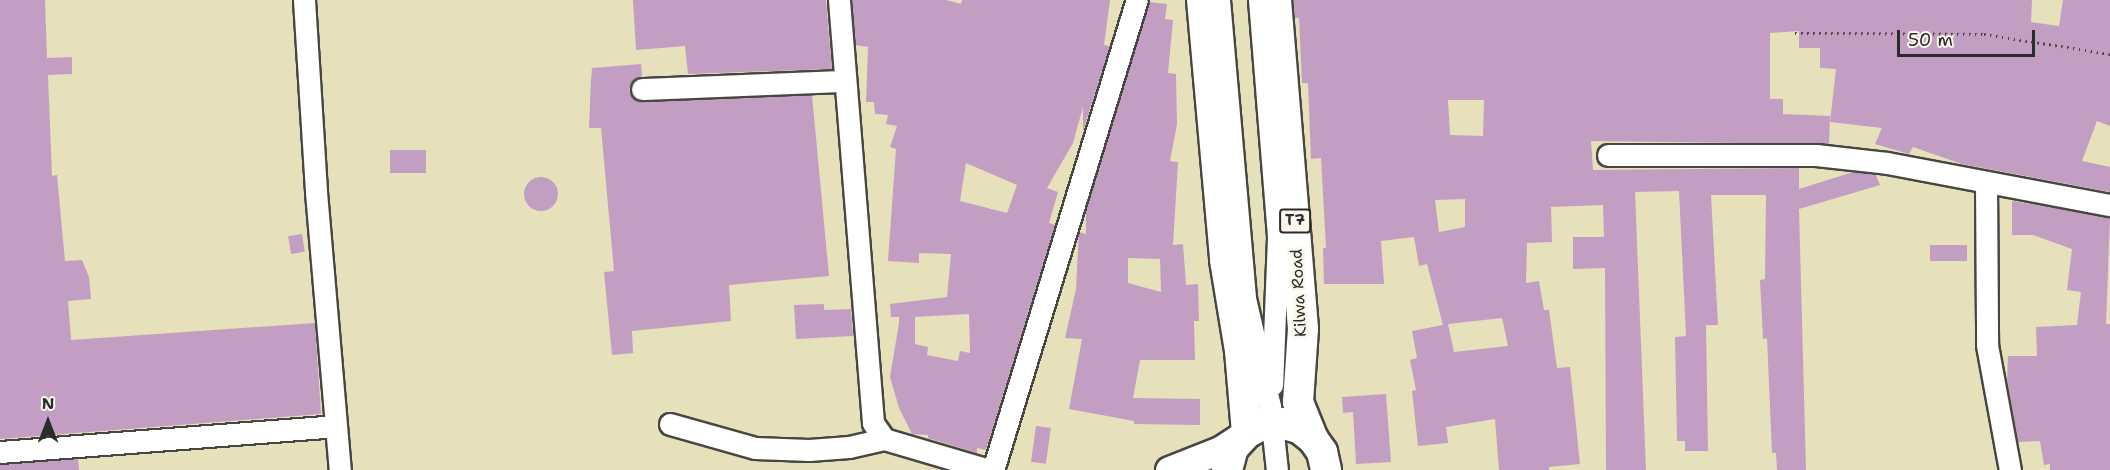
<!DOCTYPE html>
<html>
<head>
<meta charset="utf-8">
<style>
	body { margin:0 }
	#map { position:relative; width:2110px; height:470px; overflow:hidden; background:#e6e0bb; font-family:"Shantell Sans",sans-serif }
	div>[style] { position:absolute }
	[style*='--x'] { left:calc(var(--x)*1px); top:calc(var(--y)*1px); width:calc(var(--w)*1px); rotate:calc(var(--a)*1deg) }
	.building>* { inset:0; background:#c39ec3; transform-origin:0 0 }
	.round { border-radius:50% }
	.path>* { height:3px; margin-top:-1.5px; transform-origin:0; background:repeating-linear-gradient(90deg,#474641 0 1.5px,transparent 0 6px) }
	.roads { filter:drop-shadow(2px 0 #474641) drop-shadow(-2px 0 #474641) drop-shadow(0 2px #474641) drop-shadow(0 -2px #474641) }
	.minor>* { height:21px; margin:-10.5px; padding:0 10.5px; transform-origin:10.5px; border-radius:10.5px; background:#fff }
	.major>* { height:27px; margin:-13.5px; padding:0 13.5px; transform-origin:13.5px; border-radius:13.5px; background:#fff }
	.highway>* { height:30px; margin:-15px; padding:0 15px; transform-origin:15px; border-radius:15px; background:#fff }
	span { translate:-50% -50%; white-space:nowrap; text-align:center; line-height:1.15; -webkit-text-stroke:6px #fbf7ec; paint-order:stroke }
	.shield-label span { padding:2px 4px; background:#fbf7ec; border:2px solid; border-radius:4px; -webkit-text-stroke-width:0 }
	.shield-label { font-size:15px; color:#2b2b2b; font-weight:700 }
	.street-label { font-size:16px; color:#2b2b2b }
	.north { position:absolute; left:18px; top:392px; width:60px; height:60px; -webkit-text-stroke:4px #fbf7ec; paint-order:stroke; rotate:0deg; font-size:16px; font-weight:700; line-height:24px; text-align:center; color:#2b2b2b }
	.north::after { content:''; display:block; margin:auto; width:21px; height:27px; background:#2b2b2b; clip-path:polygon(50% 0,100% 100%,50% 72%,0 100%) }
	.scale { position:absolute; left:1897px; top:30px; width:138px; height:27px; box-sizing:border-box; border:3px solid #2b2b2b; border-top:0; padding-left:8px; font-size:18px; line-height:21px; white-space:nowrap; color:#2b2b2b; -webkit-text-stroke:4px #fbf7ec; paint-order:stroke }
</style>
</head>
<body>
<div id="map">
	<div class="building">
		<div style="clip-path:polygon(0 0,45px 0,47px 58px,72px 57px,72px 74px,48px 75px,52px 176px,57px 175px,65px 261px,82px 260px,89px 277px,91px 299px,68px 301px,71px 340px,315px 323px,321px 414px,0 439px)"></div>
		<div style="clip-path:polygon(633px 0,826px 0,832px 69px,688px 74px,685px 46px,636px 50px)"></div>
		<div style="clip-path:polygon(evenodd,852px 0,946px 0,961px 4px,962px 0,1110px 0,1104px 45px,1110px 46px,1083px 131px,1083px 107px,1073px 143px,1047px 188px,1058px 192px,1049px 223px,1055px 225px,986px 450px,977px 448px,977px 453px,928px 438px,928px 435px,912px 434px,899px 408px,890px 377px,899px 323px,899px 317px,891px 317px,890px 304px,947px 297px,951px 254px,919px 253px,919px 263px,888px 261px,896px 149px,890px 147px,897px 126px,886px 124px,888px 115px,875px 114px,874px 102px,866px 102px,868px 47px,855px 45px,852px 0,966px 163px,1017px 185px,1007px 213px,960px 201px,966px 163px,852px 0,969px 314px,970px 353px,960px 351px,958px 361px,927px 355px,928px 347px,915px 344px,915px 317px,969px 314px)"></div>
		<div style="clip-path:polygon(evenodd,1293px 0,2032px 0,2031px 22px,2059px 26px,2063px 0,2110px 0,2110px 126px,2097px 121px,2082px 161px,2110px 167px,2110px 192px,1962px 164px,1913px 147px,1909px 154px,1875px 144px,1882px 128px,1830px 122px,1836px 69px,1820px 68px,1820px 48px,1799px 48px,1799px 31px,1770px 33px,1770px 99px,1783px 99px,1783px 114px,1830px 116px,1829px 144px,1591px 141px,1593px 170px,1799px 168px,1799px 189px,1853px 172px,1876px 175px,1880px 185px,1799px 209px,1806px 470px,1777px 470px,1776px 453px,1772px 453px,1767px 338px,1763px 339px,1760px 280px,1765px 279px,1766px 195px,1711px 195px,1718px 325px,1706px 325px,1708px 451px,1685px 451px,1685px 441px,1677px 441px,1675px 337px,1686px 336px,1679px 191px,1635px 192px,1646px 470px,1606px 470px,1605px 268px,1573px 269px,1573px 237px,1604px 237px,1603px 205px,1551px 207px,1552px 242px,1527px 243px,1526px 283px,1539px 281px,1544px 310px,1549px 310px,1557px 368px,1570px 367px,1580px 464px,1549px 467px,1549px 470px,1499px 470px,1495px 419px,1446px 427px,1448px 443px,1418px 446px,1412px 391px,1416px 390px,1410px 360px,1417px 358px,1412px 331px,1443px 325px,1427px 264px,1419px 266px,1414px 237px,1381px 241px,1384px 284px,1324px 284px,1323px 248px,1326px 248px,1321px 158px,1311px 159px,1308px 83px,1302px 83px,1299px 18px,1295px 18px,1293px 0,1448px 100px,1484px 100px,1483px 136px,1450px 135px,1448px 100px,1293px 0,1465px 199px,1465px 227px,1439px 232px,1435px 200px,1465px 199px,1293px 0,1502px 318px,1508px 346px,1454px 352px,1448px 324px,1502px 318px)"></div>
		<div style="clip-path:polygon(evenodd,1149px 2px,1167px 4px,1165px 19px,1173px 20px,1168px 73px,1176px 74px,1177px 124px,1170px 161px,1178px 162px,1173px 245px,1183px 244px,1186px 285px,1198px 284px,1199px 321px,1194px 321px,1195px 360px,1140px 360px,1133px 398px,1200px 399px,1200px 425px,1134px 424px,1134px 421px,1069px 409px,1082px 339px,1065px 338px,1076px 289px,1079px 232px,1086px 234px,1086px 210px,1149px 2px,1128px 258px,1160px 259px,1161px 292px,1128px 283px,1128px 258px)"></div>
		<div style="clip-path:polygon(641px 64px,642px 76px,635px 79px,629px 89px,632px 96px,642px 102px,812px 95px,829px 276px,729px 285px,731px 321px,632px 331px,633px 353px,612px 355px,604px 272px,614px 271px,601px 128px,589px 128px,591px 80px,592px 68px)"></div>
		<div style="left:390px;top:150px;width:36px;height:23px"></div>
		<div class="round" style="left:524px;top:177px;width:34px;height:34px"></div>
		<div style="clip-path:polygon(2012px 201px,2110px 217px,2106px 324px,2110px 324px,2110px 470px,2050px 470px,2050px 464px,2044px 465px,2040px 441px,2018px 442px,2007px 382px,2008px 356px,2037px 356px,2036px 327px,2077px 325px,2081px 292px,2067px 290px,2072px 249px,2033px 235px,2012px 235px)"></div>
		<div style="left:302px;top:234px;width:18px;height:14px;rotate:81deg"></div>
		<div style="left:1930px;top:245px;width:37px;height:16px"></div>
		<div style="clip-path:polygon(824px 304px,824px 310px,851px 309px,853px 336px,796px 339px,794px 305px)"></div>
		<div style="clip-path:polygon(1386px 394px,1391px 462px,1356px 464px,1353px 412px,1343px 413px,1342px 397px)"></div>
		<div style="left:1036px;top:426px;width:15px;height:36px;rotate:8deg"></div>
		<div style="clip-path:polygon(78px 459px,79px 470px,0 470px,0 465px)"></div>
	</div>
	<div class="path">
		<div style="--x:1795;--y:33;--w:189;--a:0.3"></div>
		<div style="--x:1984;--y:34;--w:128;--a:9"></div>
	</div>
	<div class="roads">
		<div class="minor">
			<div style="--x:304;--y:0;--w:192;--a:86.4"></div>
			<div style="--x:316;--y:192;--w:279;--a:85.1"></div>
			<div style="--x:839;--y:0;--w:424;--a:85.4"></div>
			<div style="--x:873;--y:423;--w:19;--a:55"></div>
			<div style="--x:884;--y:439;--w:109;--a:16.4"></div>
			<div style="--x:1219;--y:0;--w:299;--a:85"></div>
			<div style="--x:1245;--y:298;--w:111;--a:77"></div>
			<div style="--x:1270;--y:406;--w:64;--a:83.8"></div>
			<div style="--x:1259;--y:0;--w:239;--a:85.4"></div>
			<div style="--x:1278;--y:238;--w:147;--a:92.3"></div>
			<div style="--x:642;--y:89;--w:201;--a:-2.3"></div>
			<div style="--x:1608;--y:155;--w:208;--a:0"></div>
			<div style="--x:1816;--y:155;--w:71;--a:6.4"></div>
			<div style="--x:1887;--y:163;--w:227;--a:10.7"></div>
			<div style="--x:1986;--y:183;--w:162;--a:89.6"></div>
			<div style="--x:1987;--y:345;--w:127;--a:79.6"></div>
			<div style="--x:670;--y:424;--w:88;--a:15.8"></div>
			<div style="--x:755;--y:448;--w:54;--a:2.1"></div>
			<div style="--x:809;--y:450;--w:40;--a:-4.3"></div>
			<div style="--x:849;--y:447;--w:36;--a:-13"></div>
			<div style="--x:0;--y:452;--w:336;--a:-4.4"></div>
			<div style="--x:993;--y:470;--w:492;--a:-73"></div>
		</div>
		<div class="major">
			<div style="--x:1169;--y:470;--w:55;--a:-21.4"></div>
			<div style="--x:1220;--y:450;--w:31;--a:-33"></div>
		</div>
		<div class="highway">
			<div style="--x:1202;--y:0;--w:261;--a:84.9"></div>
			<div style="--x:1225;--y:260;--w:92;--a:80.6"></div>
			<div style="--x:1240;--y:351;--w:82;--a:85.1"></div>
			<div style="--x:1276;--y:0;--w:330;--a:85.3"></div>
			<div style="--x:1303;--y:329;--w:73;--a:93.9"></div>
			<div style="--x:1298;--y:402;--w:40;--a:68"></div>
			<div style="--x:1227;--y:470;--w:23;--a:-75"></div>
			<div style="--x:1233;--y:448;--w:21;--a:-47"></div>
			<div style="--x:1247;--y:433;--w:18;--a:-29"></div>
			<div style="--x:1263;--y:424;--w:18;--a:-3"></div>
			<div style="--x:1281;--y:423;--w:19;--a:16"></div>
			<div style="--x:1299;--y:428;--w:18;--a:38"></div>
			<div style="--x:1313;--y:439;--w:16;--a:55"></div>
			<div style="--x:1322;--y:452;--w:18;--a:77"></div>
		</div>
	</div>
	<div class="shield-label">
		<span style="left:1295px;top:221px">T7</span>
	</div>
	<div class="street-label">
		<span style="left:1299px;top:293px;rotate:-93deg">Kilwa Road</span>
	</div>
	<div class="north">N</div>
	<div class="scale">50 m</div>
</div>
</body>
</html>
